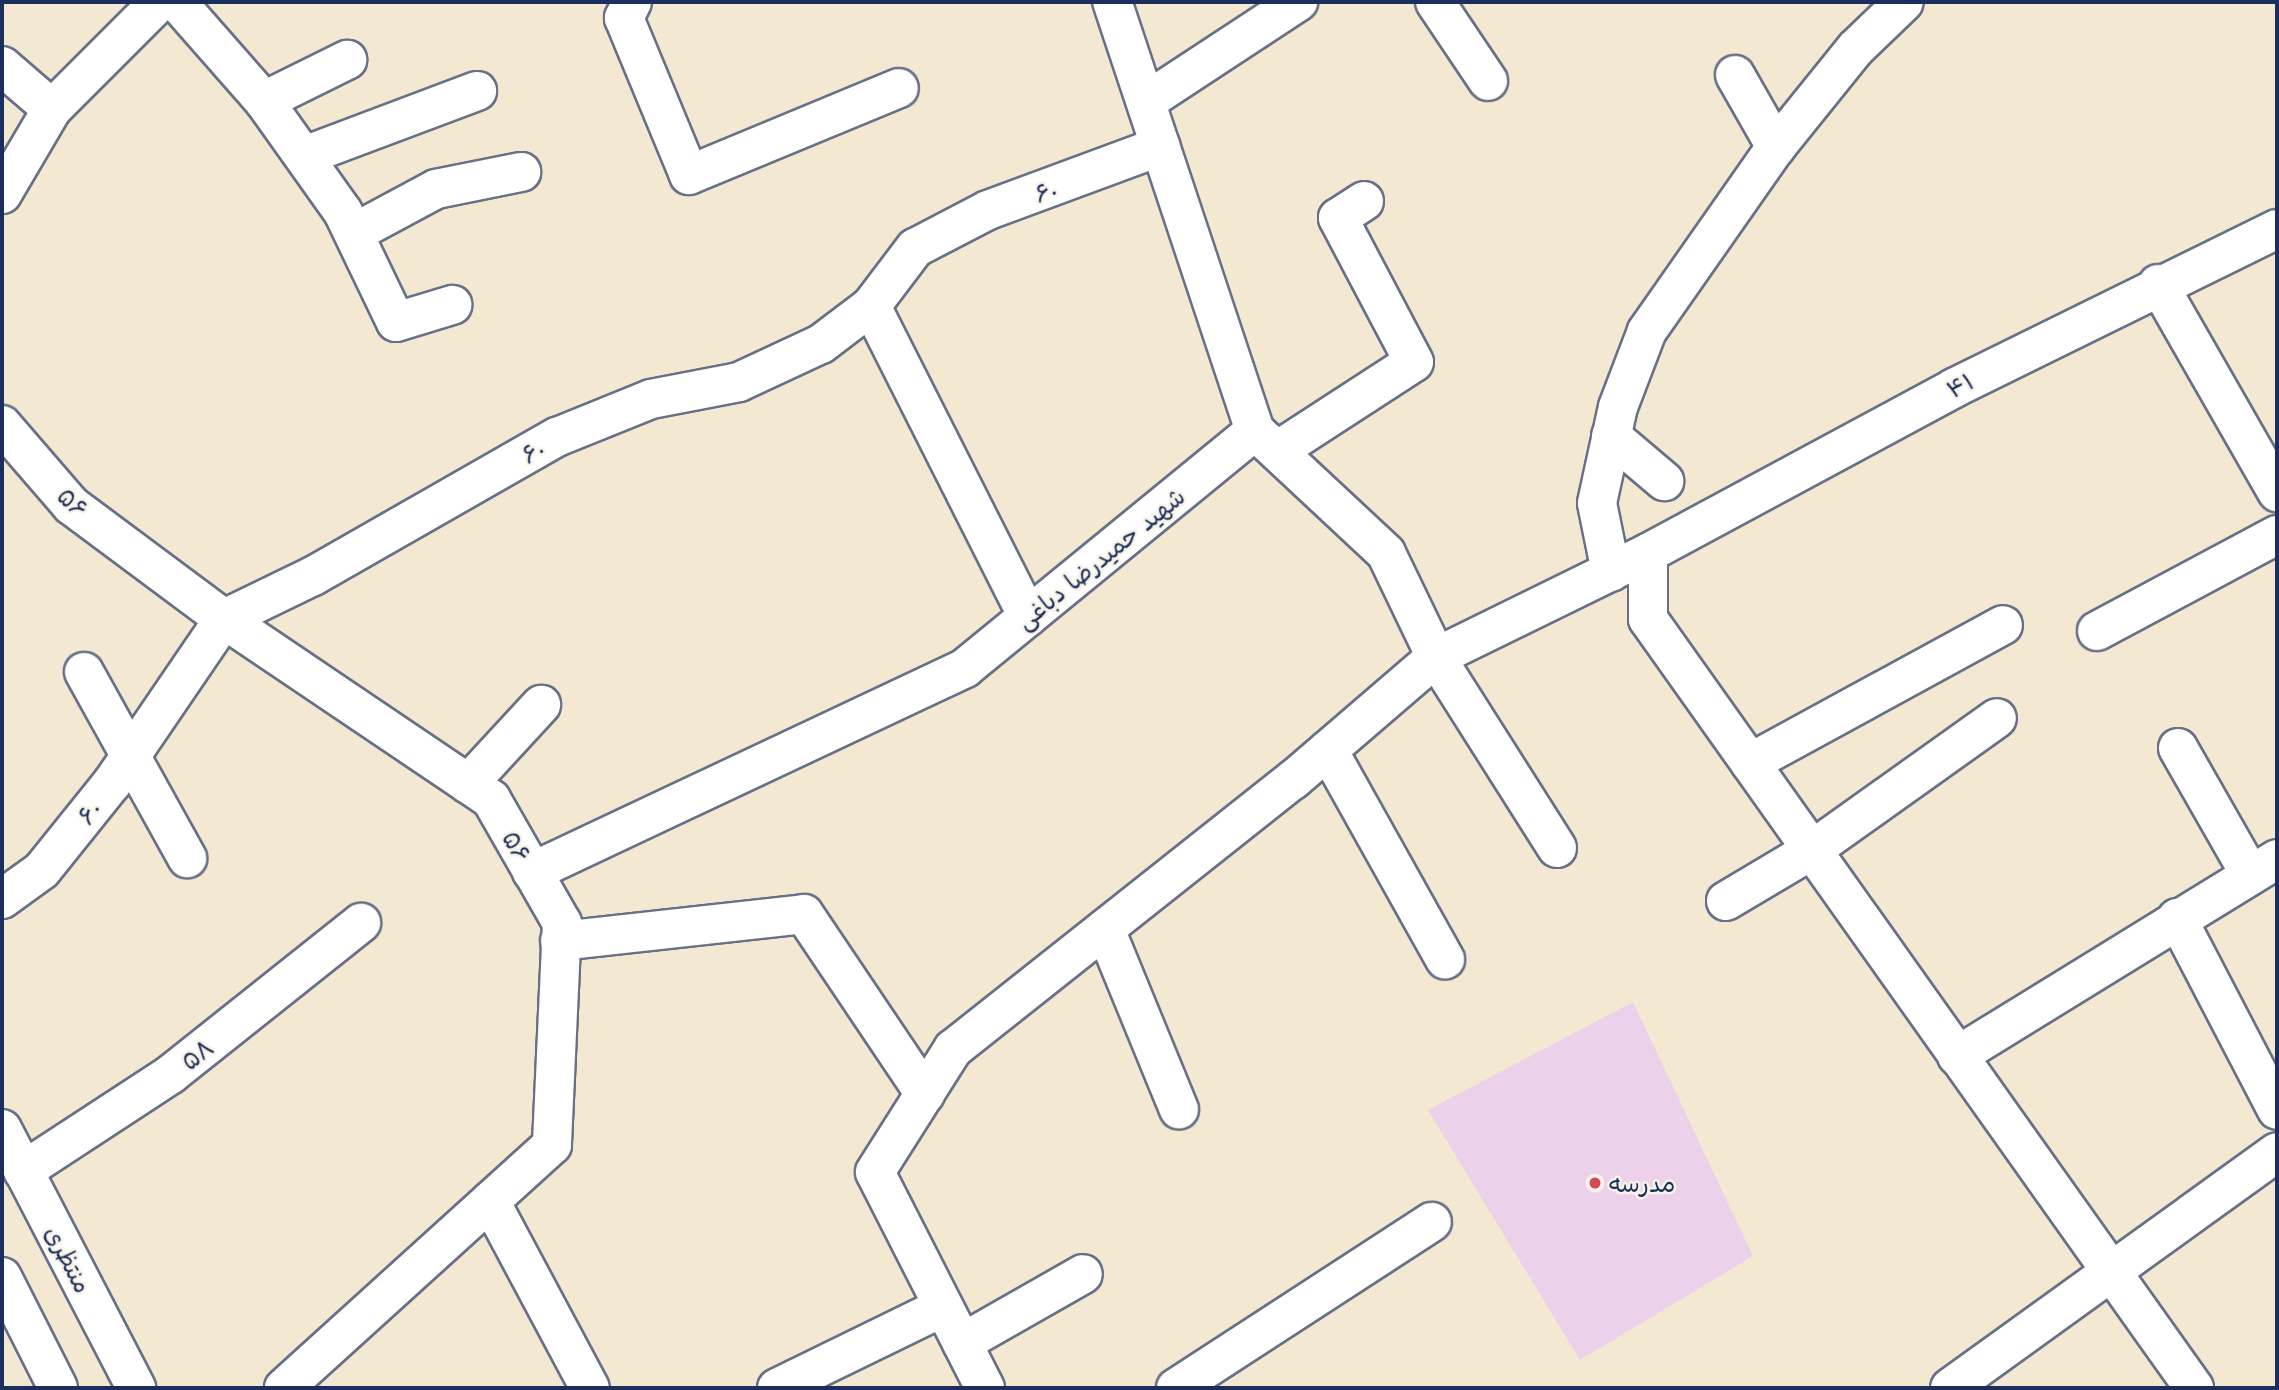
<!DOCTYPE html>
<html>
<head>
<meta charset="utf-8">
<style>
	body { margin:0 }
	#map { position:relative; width:2279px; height:1390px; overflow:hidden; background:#f3e8d2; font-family:Mali,"Playpen Sans Arabic",sans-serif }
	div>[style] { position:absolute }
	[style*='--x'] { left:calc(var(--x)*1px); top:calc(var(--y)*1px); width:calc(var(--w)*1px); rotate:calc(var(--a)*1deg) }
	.built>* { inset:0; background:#edd0e9 }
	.roads { filter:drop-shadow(2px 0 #677087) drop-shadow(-2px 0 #677087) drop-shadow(0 2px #677087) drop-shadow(0 -2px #677087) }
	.minor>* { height:38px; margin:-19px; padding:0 19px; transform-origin:19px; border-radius:19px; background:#fff }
	.major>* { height:38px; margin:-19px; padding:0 19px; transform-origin:19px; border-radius:19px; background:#fff }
	.dots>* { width:19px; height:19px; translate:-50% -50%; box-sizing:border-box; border:4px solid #f7f3e8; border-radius:50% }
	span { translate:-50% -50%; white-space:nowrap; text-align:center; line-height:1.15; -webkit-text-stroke:5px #f7f3e8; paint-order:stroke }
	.street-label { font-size:24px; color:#1b2f5e }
	.poi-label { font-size:24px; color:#1b2f5e }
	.left { translate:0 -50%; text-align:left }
	.frame { position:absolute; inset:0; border:4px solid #1b2f5e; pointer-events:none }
</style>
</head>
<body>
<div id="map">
	<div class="built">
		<div style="clip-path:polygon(1633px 1002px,1753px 1256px,1580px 1360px,1428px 1110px)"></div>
	</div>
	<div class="roads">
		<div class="minor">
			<div style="--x:177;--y:2;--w:132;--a:48.7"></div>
			<div style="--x:264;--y:101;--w:136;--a:54.6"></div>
			<div style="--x:343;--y:212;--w:122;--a:64.3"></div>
			<div style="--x:396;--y:322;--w:59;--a:-16.9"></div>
			<div style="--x:632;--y:2;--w:18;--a:117"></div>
			<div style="--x:624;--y:18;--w:170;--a:67.5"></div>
			<div style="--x:689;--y:175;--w:227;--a:-22.5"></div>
			<div style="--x:1435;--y:2;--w:95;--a:56.1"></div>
			<div style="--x:2;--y:66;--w:66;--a:40.7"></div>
			<div style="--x:1735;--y:75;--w:83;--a:60.3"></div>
			<div style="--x:264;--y:101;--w:93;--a:-26.3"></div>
			<div style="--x:1147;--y:101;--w:181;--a:-33.3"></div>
			<div style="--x:304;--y:156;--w:185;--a:-20.6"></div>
			<div style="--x:2;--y:194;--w:99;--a:-59.5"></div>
			<div style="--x:52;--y:109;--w:151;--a:-45"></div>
			<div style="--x:354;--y:233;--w:93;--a:-28.2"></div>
			<div style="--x:436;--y:189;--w:87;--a:-11.3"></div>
			<div style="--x:2158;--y:284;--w:240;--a:60.2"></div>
			<div style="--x:871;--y:306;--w:348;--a:63.2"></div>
			<div style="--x:2;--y:425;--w:106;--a:49.2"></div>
			<div style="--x:71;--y:505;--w:191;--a:36.7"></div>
			<div style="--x:224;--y:619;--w:322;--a:34"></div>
			<div style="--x:491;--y:799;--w:143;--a:60.2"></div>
			<div style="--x:562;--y:923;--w:222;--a:92.6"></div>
			<div style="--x:552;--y:1145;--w:362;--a:137.8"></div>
			<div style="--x:1611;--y:436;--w:70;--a:40.3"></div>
			<div style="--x:1277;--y:451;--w:163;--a:-33"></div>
			<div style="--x:1414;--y:362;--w:163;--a:-117.8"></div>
			<div style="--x:1338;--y:218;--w:31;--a:-33"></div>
			<div style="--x:1648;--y:553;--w:66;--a:90"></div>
			<div style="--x:1648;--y:619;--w:943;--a:54.62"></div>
			<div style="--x:1611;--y:572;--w:70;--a:-101.5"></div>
			<div style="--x:1597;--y:503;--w:98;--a:-77.7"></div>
			<div style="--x:1618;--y:407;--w:81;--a:-69.1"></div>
			<div style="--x:1647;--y:331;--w:225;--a:-55"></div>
			<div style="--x:1776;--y:147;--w:127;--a:-51.1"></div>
			<div style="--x:1856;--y:48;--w:66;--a:-43.8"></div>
			<div style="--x:2097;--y:631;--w:204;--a:-28.1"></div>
			<div style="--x:84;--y:672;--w:213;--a:61"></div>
			<div style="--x:2178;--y:748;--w:145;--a:60.3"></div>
			<div style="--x:1328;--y:750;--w:240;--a:60.8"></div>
			<div style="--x:1750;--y:763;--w:288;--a:-28.6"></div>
			<div style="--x:468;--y:784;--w:108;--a:-47.3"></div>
			<div style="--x:1557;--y:848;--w:226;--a:-122.4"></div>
			<div style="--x:1436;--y:657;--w:236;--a:-26.1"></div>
			<div style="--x:1648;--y:553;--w:348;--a:-28.3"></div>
			<div style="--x:1954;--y:388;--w:360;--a:-26.2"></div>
			<div style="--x:532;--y:872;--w:479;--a:-25.2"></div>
			<div style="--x:965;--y:668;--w:375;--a:-39.3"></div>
			<div style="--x:1255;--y:431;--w:452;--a:-108.4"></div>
			<div style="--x:2;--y:899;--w:49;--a:-35.9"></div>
			<div style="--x:42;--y:870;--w:112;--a:-51.2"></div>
			<div style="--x:112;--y:783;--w:199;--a:-55.7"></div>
			<div style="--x:224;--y:619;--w:99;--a:-25.8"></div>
			<div style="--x:313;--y:576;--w:281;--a:-29.7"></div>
			<div style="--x:557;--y:437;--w:101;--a:-22"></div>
			<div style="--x:651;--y:399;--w:90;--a:-10.9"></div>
			<div style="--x:739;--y:382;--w:90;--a:-24.9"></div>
			<div style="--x:821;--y:344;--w:63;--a:-37.2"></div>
			<div style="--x:871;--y:306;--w:73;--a:-52.8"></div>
			<div style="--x:915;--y:248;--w:82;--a:-27.5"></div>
			<div style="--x:988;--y:210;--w:184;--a:-20.3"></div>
			<div style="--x:1726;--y:901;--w:100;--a:-30.7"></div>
			<div style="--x:1812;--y:850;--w:227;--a:-35.5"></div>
			<div style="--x:2177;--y:918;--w:216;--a:62.5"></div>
			<div style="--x:1105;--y:929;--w:195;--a:67.7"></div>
			<div style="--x:560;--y:941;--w:245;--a:-6.3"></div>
			<div style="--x:804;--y:914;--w:217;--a:56.1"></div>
			<div style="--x:1957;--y:1056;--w:376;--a:-31.6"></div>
			<div style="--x:23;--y:1171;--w:177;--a:-33.2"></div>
			<div style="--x:171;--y:1074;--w:243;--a:-38.5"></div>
			<div style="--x:490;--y:1201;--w:212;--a:61.9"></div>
			<div style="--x:962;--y:1343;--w:139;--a:-29.7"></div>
			<div style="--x:777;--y:1388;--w:185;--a:-26"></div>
			<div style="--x:985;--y:1388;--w:242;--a:-117"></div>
			<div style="--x:875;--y:1172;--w:146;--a:-57.6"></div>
			<div style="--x:953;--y:1049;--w:434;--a:-38.4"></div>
			<div style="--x:1293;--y:780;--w:189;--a:-40.7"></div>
			<div style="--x:1436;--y:657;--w:115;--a:-115.7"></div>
			<div style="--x:1386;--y:553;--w:179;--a:-137"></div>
			<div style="--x:1176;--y:1388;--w:305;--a:-33"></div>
			<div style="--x:1950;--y:1388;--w:403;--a:-35.8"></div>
		</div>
		<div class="major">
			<div style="--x:2;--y:1129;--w:292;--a:62.6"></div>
			<div style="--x:2;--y:1277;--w:124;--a:63.2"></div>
		</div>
	</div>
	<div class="dots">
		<div style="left:1595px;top:1183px;background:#d1495b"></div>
	</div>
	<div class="street-label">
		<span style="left:1046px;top:191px;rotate:-18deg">۶۰</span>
		<span style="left:1960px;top:385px;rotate:-27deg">۴۱</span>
		<span style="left:533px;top:451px;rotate:-30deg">۶۰</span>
		<span style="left:73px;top:502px;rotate:43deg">۵۶</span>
		<span style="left:1100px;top:558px;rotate:-39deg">شهید حمیدرضا دباغی</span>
		<span style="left:89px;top:812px;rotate:-51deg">۶۰</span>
		<span style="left:517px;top:846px;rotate:60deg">۵۶</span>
		<span style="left:197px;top:1054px;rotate:-38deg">۵۸</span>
		<span style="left:69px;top:1259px;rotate:63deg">منتظری</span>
	</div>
	<div class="poi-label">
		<span class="left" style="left:1609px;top:1183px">مدرسه</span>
	</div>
	<div class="frame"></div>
</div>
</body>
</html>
